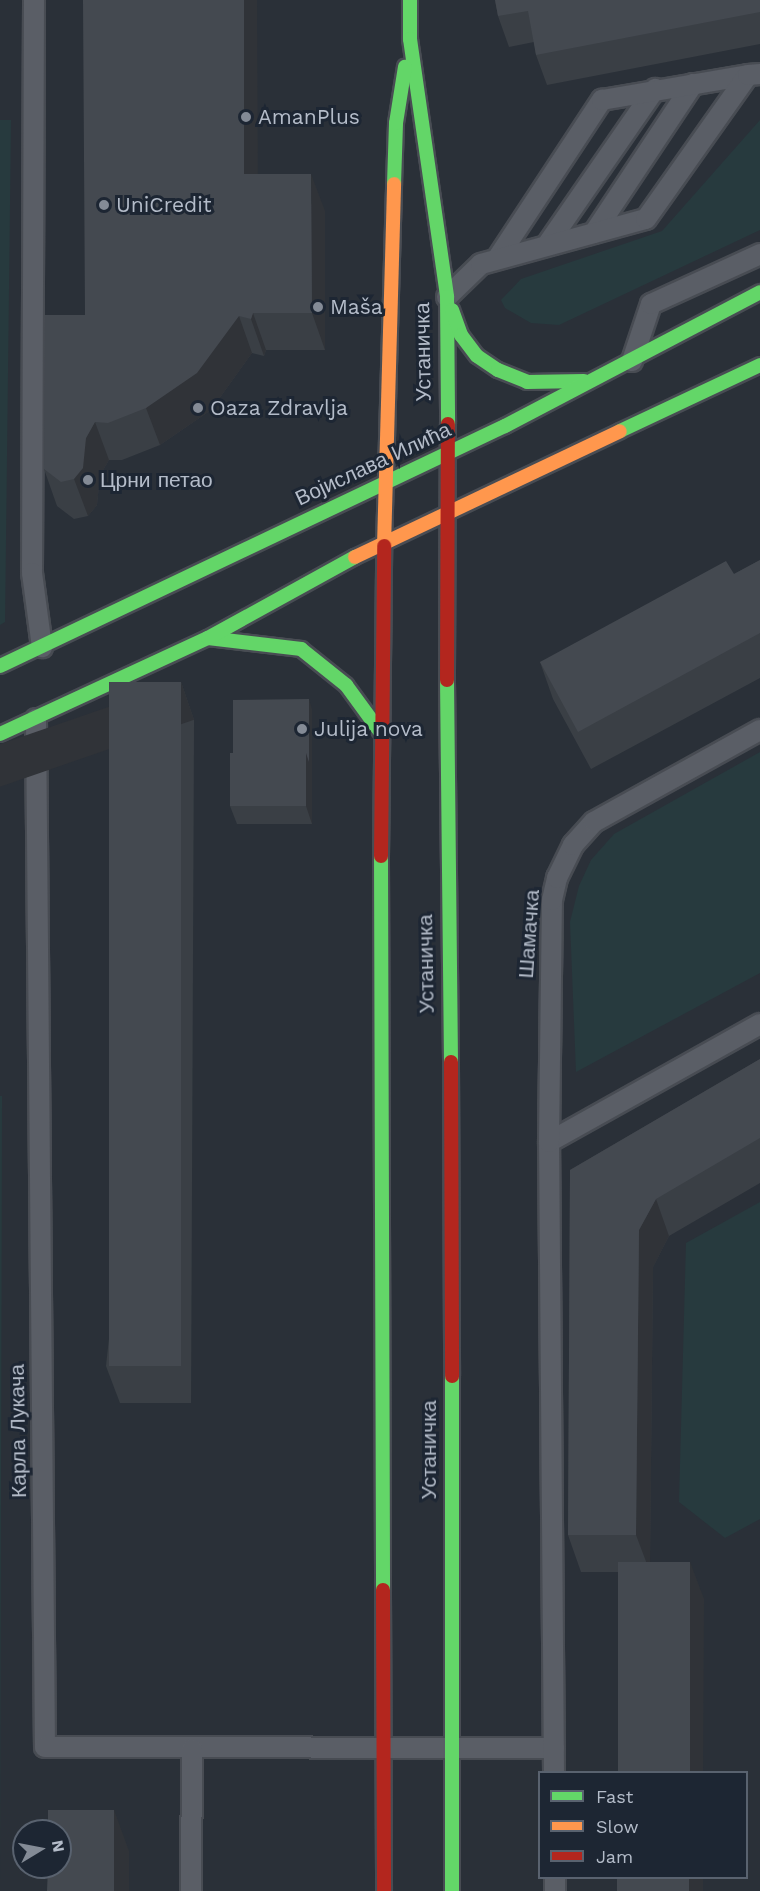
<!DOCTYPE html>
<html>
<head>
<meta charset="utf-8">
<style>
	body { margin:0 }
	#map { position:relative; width:760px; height:1891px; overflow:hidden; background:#2a3038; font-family:"Work Sans",sans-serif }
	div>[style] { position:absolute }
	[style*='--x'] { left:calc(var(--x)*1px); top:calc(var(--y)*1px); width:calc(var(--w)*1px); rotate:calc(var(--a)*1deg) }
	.green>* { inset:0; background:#273a3e }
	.roads { filter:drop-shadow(2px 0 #484c53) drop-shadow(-2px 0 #484c53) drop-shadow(0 2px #484c53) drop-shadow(0 -2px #484c53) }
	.lane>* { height:20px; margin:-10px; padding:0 10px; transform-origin:10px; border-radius:10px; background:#5a5e66 }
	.fast>* { height:14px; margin:-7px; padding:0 7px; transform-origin:7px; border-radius:7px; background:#63d668 }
	.slow>* { height:14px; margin:-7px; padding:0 7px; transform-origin:7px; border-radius:7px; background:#ff974d }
	.jam>* { height:14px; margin:-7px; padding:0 7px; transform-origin:7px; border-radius:7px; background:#b3261e }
	.wall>* { inset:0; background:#3a3f45 }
	.shaded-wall>* { inset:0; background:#303338; transform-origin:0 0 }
	.building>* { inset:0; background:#444950; transform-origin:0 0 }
	.dots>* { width:16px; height:16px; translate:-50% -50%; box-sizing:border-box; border:3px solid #1d2633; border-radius:50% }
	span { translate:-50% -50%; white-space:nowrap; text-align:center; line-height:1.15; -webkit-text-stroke:6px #1d2633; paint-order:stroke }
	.poi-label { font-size:21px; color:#b4bcc9 }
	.left { translate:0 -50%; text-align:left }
	.street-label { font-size:21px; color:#b4bcc9 }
	.legend { position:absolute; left:538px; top:1771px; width:210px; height:108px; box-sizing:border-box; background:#1d2633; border:2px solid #59626f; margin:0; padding:8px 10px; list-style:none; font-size:18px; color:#b4bcc9 }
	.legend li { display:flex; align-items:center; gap:12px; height:30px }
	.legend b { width:30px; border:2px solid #59626f }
	.north { position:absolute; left:12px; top:1819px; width:60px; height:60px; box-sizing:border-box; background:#1d2633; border:2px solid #59626f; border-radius:50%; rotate:80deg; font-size:16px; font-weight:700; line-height:24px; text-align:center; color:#b4bcc9 }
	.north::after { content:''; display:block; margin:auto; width:21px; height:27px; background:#848b96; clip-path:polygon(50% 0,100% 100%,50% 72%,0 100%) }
</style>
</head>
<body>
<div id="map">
	<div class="green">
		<div style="clip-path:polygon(0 120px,11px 120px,5px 622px,0 625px)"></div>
		<div style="clip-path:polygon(760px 120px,760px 230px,559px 325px,531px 323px,505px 308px,501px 300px,521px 279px,662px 231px)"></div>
		<div style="clip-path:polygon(760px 752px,760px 973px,576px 1072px,570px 922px,579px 886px,591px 860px,614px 834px)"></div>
		<div style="clip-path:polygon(0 1096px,2px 1096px,0 1891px)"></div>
		<div style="clip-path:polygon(760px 1202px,760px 1519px,725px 1538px,679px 1502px,686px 1243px)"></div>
	</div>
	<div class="roads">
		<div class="lane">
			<div style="--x:34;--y:0;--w:573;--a:90.2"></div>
			<div style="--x:32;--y:573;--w:75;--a:82.3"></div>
			<div style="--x:594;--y:233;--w:179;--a:-56.4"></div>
			<div style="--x:547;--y:245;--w:190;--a:-55.3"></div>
			<div style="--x:497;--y:259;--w:191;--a:-56.6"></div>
			<div style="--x:602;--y:100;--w:148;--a:-9.7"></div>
			<div style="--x:447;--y:297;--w:47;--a:-44.1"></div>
			<div style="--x:481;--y:264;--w:171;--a:-15.3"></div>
			<div style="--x:646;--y:219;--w:176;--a:-54.7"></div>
			<div style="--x:748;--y:75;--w:12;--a:-5"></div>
			<div style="--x:632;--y:361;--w:60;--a:-71.6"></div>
			<div style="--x:651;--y:304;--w:120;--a:-24.6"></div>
			<div style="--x:36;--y:719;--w:1028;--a:89.5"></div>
			<div style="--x:45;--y:1747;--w:509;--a:0.11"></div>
			<div style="--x:549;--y:1142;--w:242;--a:-29.2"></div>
			<div style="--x:554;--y:1772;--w:630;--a:-90.45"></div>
			<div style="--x:549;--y:1142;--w:242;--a:-89.3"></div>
			<div style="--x:552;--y:900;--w:23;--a:-77"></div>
			<div style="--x:557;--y:878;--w:37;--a:-64"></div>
			<div style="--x:573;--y:845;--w:31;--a:-48"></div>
			<div style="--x:594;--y:822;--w:190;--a:-29"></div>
			<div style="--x:555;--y:1878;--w:13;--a:90"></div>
			<div style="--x:191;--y:1891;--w:142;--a:-89.6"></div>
		</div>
		<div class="fast">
			<div style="--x:410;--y:0;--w:39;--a:90"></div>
			<div style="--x:410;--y:39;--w:261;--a:81.8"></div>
			<div style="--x:447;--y:297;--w:127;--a:89.5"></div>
			<div style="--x:394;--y:184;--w:61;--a:-88.1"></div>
			<div style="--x:396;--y:123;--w:57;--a:-80.9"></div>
			<div style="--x:452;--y:310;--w:27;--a:70"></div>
			<div style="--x:461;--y:335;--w:26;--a:53"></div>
			<div style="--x:477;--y:356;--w:25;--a:34"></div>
			<div style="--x:498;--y:370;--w:31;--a:22"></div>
			<div style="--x:527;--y:382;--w:57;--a:-1"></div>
			<div style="--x:620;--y:431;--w:155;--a:-25.2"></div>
			<div style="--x:208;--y:638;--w:94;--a:6.7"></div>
			<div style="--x:301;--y:649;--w:58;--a:38.7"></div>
			<div style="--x:346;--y:685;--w:59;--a:53.9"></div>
			<div style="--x:0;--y:666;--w:559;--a:-25.42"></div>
			<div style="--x:505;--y:426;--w:288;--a:-27.7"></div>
			<div style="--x:447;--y:680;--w:382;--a:89.4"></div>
			<div style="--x:0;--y:734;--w:229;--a:-24.8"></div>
			<div style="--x:208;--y:638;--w:168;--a:-28.9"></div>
			<div style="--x:381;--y:856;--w:734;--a:89.84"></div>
			<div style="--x:452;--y:1376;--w:515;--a:90"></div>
		</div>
		<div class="slow">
			<div style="--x:384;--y:546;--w:362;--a:-88.4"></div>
			<div style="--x:355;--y:557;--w:293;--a:-25.4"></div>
		</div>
		<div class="jam">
			<div style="--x:447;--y:680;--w:256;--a:-89.8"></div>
			<div style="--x:381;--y:856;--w:310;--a:-89.4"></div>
			<div style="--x:451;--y:1062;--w:314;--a:89.8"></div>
			<div style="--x:383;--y:1590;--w:301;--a:89.8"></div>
		</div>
	</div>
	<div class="wall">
		<div style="clip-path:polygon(495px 0,760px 0,760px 44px,547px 85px,536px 55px,534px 42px,509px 47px,498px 16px)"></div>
		<div style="clip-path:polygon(258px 174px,325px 211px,325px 350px,266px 350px,264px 356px,252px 353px,211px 410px,160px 445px,122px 460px,109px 460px,100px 475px,97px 505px,88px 516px,74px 519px,57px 506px,44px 469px,85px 315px)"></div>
		<div style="clip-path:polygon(760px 560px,760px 678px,591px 769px,553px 699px,540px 662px,734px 574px)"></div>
		<div style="clip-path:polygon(181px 682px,194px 720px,191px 1403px,120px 1403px,106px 1366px)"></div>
		<div style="clip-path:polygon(312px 709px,312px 824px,237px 824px,230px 806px,233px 753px)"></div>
		<div style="clip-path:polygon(760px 1059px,760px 1183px,669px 1236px,653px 1267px,650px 1562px,704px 1599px,618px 1572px,581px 1572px,568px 1535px,570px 1170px)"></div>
	</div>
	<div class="shaded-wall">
		<div style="clip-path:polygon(244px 0,257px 0,258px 212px,244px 174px)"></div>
		<div style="clip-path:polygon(311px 174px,325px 211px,325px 350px,312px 313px)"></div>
		<div style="clip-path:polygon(253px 313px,266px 350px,264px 356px,251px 319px)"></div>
		<div style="clip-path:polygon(239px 316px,252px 353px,211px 410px,160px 445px,146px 408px)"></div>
		<div style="clip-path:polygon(95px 422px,109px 460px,100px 475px,97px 505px,88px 516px,74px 479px,86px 438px)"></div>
		<div style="left:181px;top:682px;width:40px;height:684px;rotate:71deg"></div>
		<div style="clip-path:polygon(309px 699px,312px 709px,312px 824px,306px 806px,306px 753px)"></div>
		<div style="clip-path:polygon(656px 1199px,669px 1236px,653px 1267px,650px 1572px,636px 1535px,639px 1230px)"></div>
		<div style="clip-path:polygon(690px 1562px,704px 1599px,703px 1773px,689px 1773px)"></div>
		<div style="clip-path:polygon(114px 1810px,129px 1851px,129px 1891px,114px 1891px)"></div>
		<div style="left:689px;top:1878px;width:14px;height:13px"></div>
	</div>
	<div class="building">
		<div style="clip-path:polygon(83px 0,244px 0,244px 174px,311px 174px,312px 313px,253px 313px,251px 319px,239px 316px,197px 373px,146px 408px,108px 423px,95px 422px,86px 438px,83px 468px,74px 479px,61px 482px,44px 469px,45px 315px,85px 315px)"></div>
		<div style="clip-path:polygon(495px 0,760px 0,760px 12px,536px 55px,528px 11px,498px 16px)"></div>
		<div style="clip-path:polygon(760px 560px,760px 633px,578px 732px,540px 662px,726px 561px,734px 574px)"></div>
		<div style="left:109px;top:682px;width:72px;height:684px"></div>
		<div style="clip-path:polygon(309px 699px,309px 762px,306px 753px,233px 753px,233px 700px)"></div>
		<div style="left:230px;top:753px;width:76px;height:53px"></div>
		<div style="clip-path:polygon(760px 1059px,760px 1138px,656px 1199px,639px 1230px,636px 1535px,568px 1535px,570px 1170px)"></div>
		<div style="left:618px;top:1562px;width:72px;height:211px"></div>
		<div style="clip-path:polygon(48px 1810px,114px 1810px,114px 1891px,47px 1891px,48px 1867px,60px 1867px,60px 1831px,48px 1831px)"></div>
		<div style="left:617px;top:1878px;width:72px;height:13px"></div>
	</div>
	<div class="dots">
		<div style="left:246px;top:117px;background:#848b96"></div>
		<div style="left:104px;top:205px;background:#848b96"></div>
		<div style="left:318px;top:307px;background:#848b96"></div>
		<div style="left:198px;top:408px;background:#848b96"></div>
		<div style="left:88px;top:480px;background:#848b96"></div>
		<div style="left:302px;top:729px;background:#848b96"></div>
	</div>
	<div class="poi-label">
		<span class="left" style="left:258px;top:117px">AmanPlus</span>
		<span class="left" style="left:116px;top:205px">UniCredit</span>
		<span class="left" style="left:330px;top:307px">Maša</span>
		<span class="left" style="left:210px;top:408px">Oaza Zdravlja</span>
		<span class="left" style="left:100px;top:480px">Црни петао</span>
		<span class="left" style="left:314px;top:729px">Julija nova</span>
	</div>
	<div class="street-label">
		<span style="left:423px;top:352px;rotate:-91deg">Устаничка</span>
		<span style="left:373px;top:464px;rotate:-25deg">Војислава Илића</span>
		<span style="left:529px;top:934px;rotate:-86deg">Шамачка</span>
		<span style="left:426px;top:964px;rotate:-91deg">Устаничка</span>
		<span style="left:18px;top:1431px;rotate:-91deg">Карла Лукача</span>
		<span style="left:429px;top:1450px;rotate:-90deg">Устаничка</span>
	</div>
	<ul class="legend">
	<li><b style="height:8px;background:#63d668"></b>Fast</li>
	<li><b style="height:8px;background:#ff974d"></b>Slow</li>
	<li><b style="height:8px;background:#b3261e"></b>Jam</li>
	</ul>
	<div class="north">N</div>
</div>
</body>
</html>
